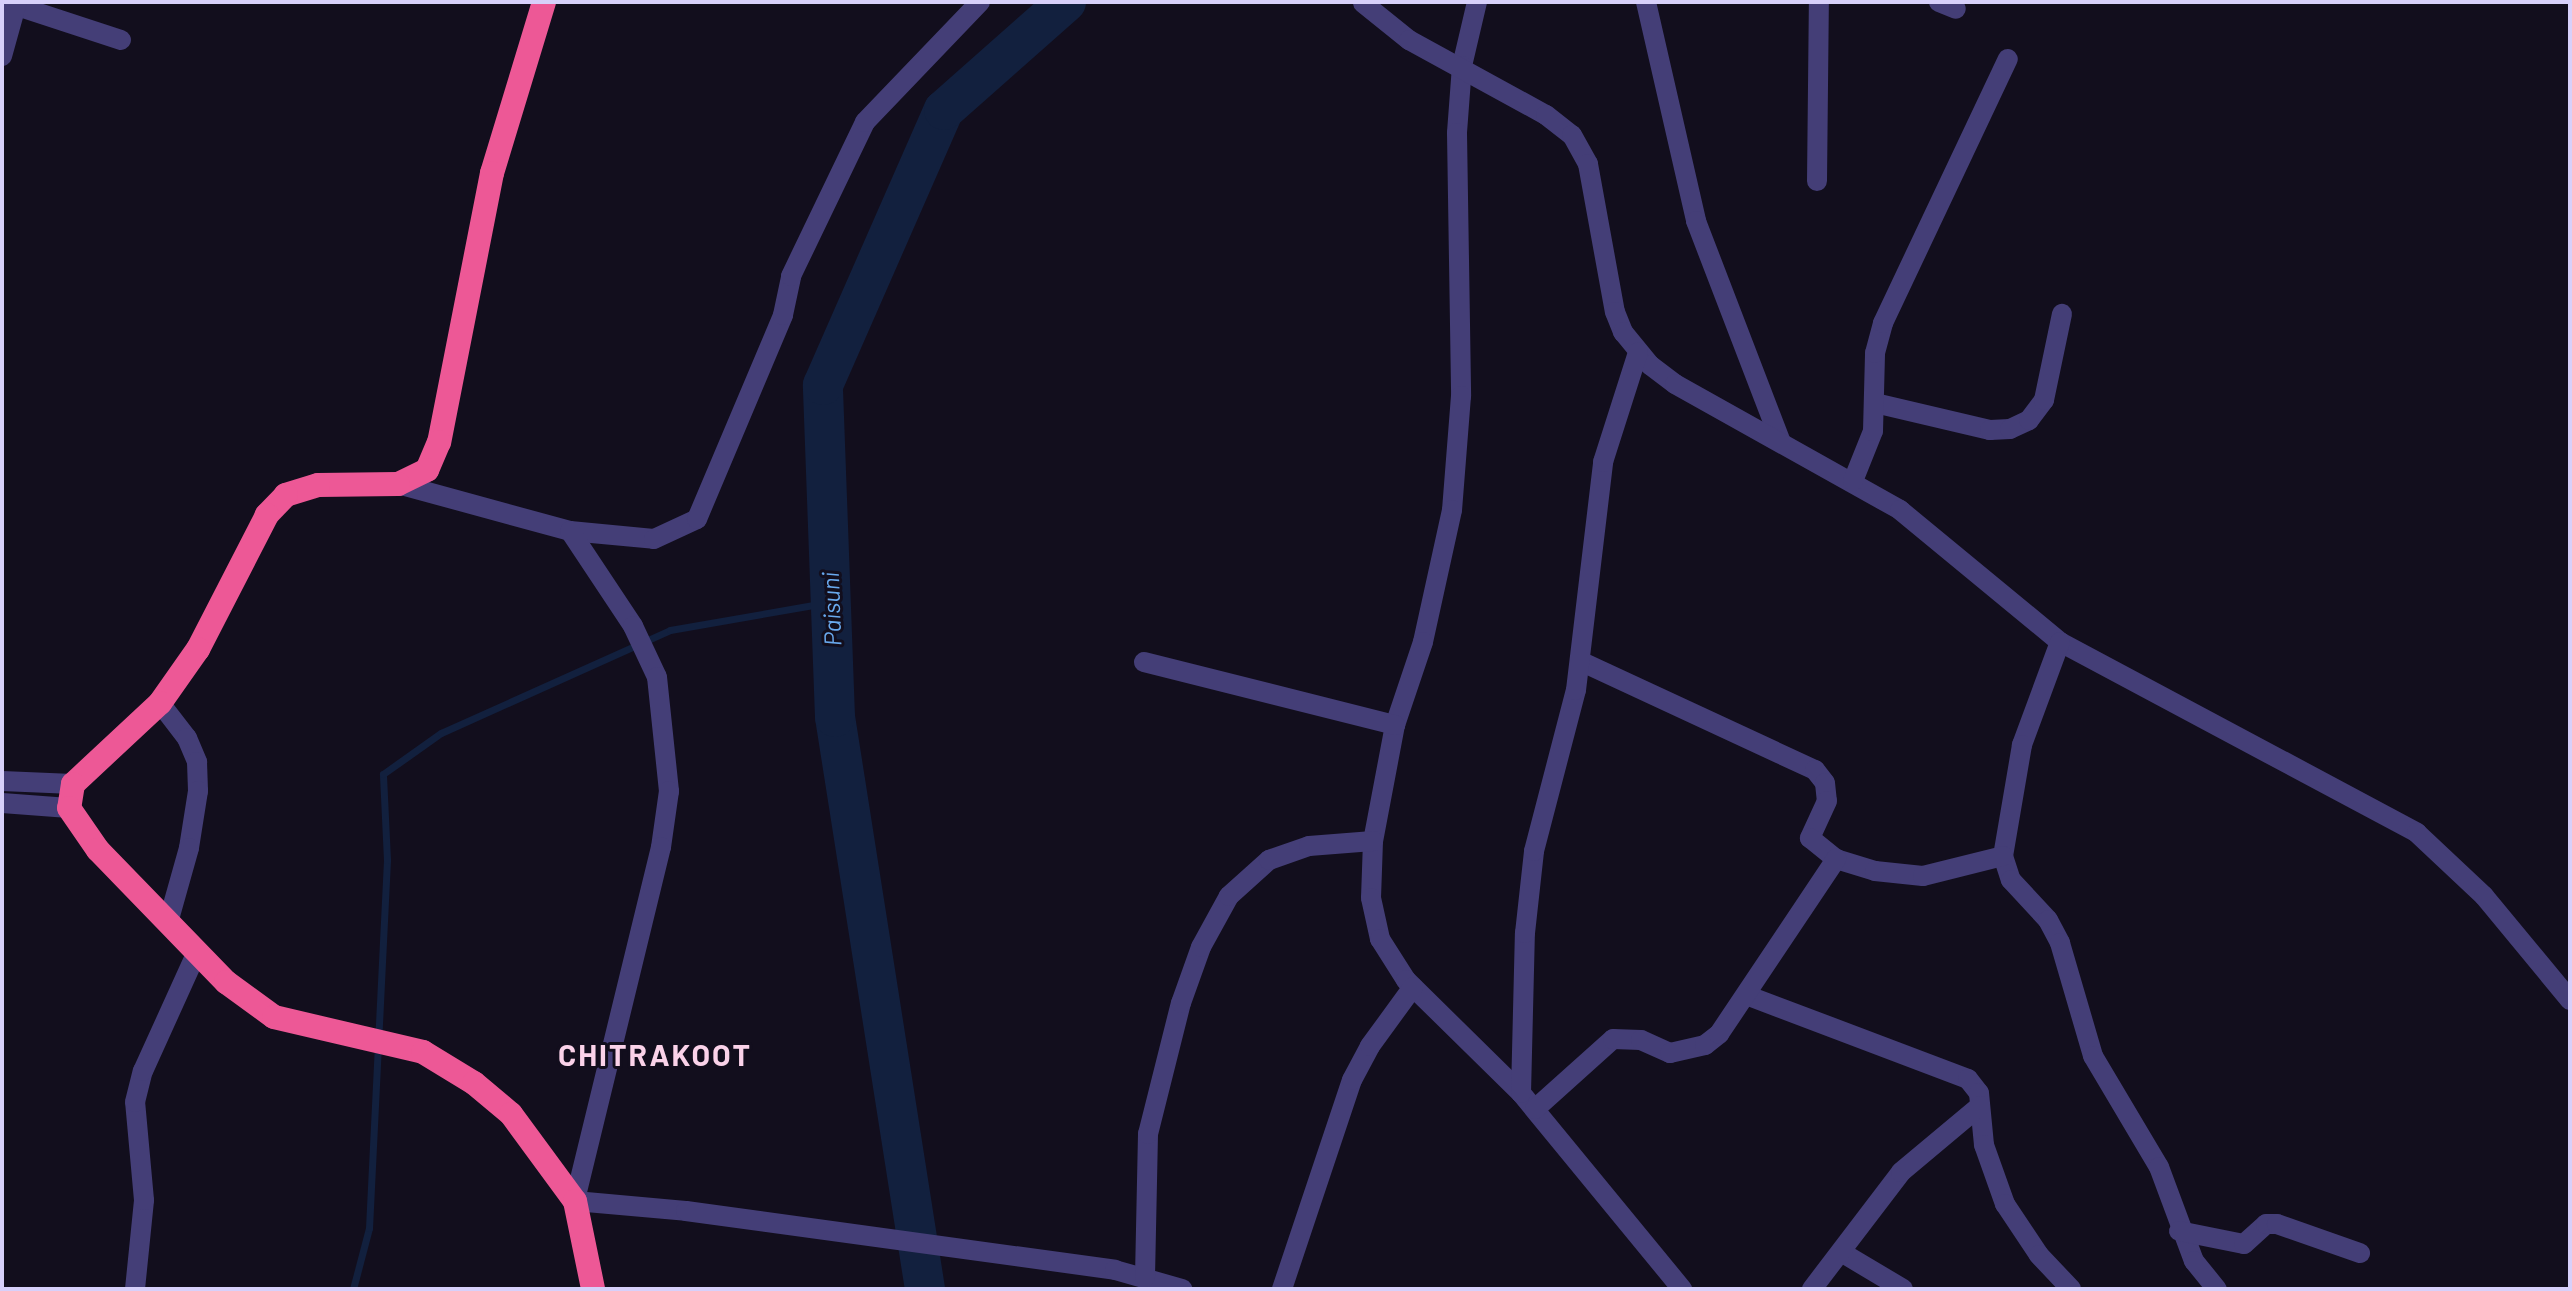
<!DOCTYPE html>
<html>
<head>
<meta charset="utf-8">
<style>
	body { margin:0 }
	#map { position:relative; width:2572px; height:1291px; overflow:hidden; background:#120e1d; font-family:Barlow,sans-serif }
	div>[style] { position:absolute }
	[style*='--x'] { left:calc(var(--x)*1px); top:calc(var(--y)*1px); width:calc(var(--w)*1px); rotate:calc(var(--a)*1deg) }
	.stream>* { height:7px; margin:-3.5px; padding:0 3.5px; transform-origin:3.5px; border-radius:3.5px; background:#12203e }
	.river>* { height:40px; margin:-20px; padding:0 20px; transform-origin:20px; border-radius:20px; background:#12203e }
	.minor>* { height:20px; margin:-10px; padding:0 10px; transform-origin:10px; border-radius:10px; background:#443e77 }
	.highway>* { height:24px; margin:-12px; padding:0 12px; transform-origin:12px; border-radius:12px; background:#ed5896 }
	span { translate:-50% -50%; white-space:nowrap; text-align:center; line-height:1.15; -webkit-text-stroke:6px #120e1d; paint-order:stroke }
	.water-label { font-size:24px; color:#69a9ee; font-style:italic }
	.district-label { font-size:30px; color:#fad2e9; font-weight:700; letter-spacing:2px }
	.frame { position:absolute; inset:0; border:4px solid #d7d0fa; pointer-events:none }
</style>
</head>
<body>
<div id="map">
	<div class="stream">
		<div style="--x:353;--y:1289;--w:63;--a:-75.3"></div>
		<div style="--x:369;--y:1228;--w:368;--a:-87.2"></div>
		<div style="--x:387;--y:860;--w:86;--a:-92.7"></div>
		<div style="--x:383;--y:774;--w:71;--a:-35.3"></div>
		<div style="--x:441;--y:733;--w:251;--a:-24.2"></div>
		<div style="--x:670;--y:630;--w:163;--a:-9.9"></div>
	</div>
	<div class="river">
		<div style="--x:925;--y:1289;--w:579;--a:-98.94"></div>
		<div style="--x:835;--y:717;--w:332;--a:-92.1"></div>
		<div style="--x:823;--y:385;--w:300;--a:-66.3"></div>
		<div style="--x:944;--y:110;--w:163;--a:-41.5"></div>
	</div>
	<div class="minor">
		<div style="--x:5;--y:2;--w:122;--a:18.1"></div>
		<div style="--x:1477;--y:2;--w:66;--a:103.2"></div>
		<div style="--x:1462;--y:66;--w:67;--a:94.3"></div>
		<div style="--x:1457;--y:133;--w:263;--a:89.1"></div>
		<div style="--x:1461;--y:396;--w:114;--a:94.5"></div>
		<div style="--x:1452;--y:510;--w:135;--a:102.4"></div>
		<div style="--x:1423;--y:642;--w:88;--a:108.6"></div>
		<div style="--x:1395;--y:725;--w:118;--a:100.7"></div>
		<div style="--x:1373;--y:841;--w:57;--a:92"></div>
		<div style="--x:1371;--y:898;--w:42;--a:77.6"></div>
		<div style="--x:1380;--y:939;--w:49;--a:57.6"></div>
		<div style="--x:1406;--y:980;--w:161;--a:44.5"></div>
		<div style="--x:1521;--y:1093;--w:254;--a:50.6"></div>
		<div style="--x:1646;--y:2;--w:225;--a:77.1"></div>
		<div style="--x:1696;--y:221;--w:235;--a:69"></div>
		<div style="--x:1939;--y:2;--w:18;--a:22"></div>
		<div style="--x:1363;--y:3;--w:59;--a:38.8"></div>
		<div style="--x:1409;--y:40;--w:156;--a:28.7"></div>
		<div style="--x:1546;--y:115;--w:33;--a:38"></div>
		<div style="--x:1572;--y:135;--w:33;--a:61"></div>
		<div style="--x:1588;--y:164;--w:150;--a:79.7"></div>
		<div style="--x:1615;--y:312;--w:22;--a:68"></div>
		<div style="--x:1623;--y:332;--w:43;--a:50.7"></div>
		<div style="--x:1650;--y:365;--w:31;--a:37"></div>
		<div style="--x:1675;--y:384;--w:258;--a:29.2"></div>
		<div style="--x:1900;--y:510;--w:207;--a:39.5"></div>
		<div style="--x:2060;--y:642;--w:405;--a:28.1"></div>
		<div style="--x:2417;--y:833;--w:92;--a:43.2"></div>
		<div style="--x:2484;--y:896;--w:135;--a:50.4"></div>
		<div style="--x:2;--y:56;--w:56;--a:-74.5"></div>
		<div style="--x:1817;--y:181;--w:179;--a:-89.4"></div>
		<div style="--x:1875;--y:403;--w:118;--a:13.2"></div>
		<div style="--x:1990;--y:430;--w:20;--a:-3"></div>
		<div style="--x:2010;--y:429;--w:21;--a:-25"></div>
		<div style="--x:2029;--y:420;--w:25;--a:-53"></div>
		<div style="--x:2044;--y:400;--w:88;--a:-78.2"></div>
		<div style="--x:1853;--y:481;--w:54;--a:-68.2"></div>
		<div style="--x:1873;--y:431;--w:78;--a:-88.5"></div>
		<div style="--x:1875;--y:353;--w:31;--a:-75"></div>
		<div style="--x:1883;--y:323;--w:292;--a:-64.7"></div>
		<div style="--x:398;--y:484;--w:178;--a:15.3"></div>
		<div style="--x:570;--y:531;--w:84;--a:5.4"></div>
		<div style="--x:654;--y:539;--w:47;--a:-24.9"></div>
		<div style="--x:697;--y:519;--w:221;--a:-67.1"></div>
		<div style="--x:783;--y:315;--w:40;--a:-78"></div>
		<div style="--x:791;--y:276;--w:171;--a:-64.3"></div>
		<div style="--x:865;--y:122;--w:166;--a:-46.2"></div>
		<div style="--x:570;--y:531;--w:114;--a:56.4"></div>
		<div style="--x:633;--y:626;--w:56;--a:64.8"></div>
		<div style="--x:657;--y:677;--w:115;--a:84"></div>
		<div style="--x:669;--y:791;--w:57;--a:98.1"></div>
		<div style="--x:661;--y:847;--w:364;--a:103.7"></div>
		<div style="--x:575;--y:1201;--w:111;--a:5.1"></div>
		<div style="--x:686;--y:1211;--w:433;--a:7.8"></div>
		<div style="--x:1115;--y:1270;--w:70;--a:15.8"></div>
		<div style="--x:2060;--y:642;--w:110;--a:110.3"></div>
		<div style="--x:2022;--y:745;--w:113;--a:99.7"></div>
		<div style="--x:2003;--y:856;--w:25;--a:72"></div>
		<div style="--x:2011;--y:880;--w:54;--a:47.2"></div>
		<div style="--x:2048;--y:920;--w:26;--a:62"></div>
		<div style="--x:2060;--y:943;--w:118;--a:73.7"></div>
		<div style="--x:2093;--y:1056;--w:129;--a:59.3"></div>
		<div style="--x:2159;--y:1167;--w:100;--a:69.6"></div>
		<div style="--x:2194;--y:1261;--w:36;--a:51"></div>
		<div style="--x:1580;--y:661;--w:259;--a:24.9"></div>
		<div style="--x:1815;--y:770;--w:16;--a:52"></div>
		<div style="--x:1825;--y:783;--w:18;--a:84"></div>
		<div style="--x:1827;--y:801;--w:41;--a:114.7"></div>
		<div style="--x:1810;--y:838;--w:33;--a:39"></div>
		<div style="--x:1836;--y:859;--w:41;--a:17.1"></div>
		<div style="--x:1875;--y:871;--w:48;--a:5.9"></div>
		<div style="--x:1923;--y:876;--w:82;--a:-14"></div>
		<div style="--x:1144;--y:662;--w:259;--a:14.1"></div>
		<div style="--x:160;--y:703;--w:44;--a:52.4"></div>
		<div style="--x:187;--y:738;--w:26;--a:67"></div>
		<div style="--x:197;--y:762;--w:29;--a:88"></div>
		<div style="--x:198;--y:791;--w:58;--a:99"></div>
		<div style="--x:189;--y:848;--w:74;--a:105.7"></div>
		<div style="--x:2;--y:781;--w:71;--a:2.4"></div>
		<div style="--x:2;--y:803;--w:67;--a:4.3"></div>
		<div style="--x:1746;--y:995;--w:237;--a:20.7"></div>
		<div style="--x:1968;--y:1079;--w:18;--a:52"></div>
		<div style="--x:1979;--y:1093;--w:52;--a:84.5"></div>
		<div style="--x:1984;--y:1145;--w:63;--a:70.4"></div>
		<div style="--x:2005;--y:1204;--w:61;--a:56.3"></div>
		<div style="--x:2039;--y:1255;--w:47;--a:46.7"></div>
		<div style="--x:1521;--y:1093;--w:160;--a:-88.6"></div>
		<div style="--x:1525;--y:933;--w:82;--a:-83.7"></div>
		<div style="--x:1534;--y:851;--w:166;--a:-75.4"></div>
		<div style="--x:1576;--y:690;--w:230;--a:-83.2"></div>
		<div style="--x:1603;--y:462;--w:115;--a:-72.3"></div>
		<div style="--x:1535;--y:1109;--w:105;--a:-41.9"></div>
		<div style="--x:1613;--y:1039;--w:28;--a:2"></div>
		<div style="--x:1641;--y:1040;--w:32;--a:24"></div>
		<div style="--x:1670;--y:1053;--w:36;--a:-13"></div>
		<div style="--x:1705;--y:1045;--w:18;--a:-38"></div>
		<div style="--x:1719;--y:1034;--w:211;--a:-56.2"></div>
		<div style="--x:2179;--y:1231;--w:66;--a:11.3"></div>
		<div style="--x:2244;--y:1244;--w:30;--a:-42"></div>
		<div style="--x:2266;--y:1224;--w:11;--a:0"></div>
		<div style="--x:2277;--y:1224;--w:88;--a:19.3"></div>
		<div style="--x:1841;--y:1252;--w:72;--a:30.8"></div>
		<div style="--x:1145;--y:1277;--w:143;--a:-88.8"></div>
		<div style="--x:1148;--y:1134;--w:135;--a:-75.9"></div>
		<div style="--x:1181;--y:1003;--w:59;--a:-70.3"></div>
		<div style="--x:1201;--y:947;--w:58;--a:-61.2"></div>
		<div style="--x:1229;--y:896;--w:54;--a:-42"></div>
		<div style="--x:1269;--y:860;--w:42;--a:-19.3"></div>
		<div style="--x:1309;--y:846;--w:64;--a:-4.5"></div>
		<div style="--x:135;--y:1289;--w:89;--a:-84.2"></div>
		<div style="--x:144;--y:1200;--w:98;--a:-95.2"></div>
		<div style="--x:135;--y:1102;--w:32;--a:-76"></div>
		<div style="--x:143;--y:1071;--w:131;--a:-65.6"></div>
		<div style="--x:1282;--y:1289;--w:220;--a:-71.5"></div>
		<div style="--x:1352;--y:1080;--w:38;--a:-62"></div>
		<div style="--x:1370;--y:1046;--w:73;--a:-53.9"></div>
		<div style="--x:1812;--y:1289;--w:147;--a:-52.7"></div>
		<div style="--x:1901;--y:1172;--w:103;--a:-39.9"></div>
	</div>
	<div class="highway">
		<div style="--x:544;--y:2;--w:179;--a:106.9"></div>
		<div style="--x:492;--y:173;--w:274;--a:101.1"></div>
		<div style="--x:439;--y:442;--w:30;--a:113"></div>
		<div style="--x:427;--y:470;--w:32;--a:154"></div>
		<div style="--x:398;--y:484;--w:80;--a:179.3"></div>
		<div style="--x:318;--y:485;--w:34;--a:163"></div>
		<div style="--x:286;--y:495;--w:28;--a:134"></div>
		<div style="--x:267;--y:515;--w:151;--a:117.2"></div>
		<div style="--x:198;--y:649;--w:66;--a:125.1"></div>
		<div style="--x:160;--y:703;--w:119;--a:137"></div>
		<div style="--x:73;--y:784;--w:24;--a:99"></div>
		<div style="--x:69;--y:808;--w:51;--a:55.4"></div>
		<div style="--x:98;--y:850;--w:184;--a:45.9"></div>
		<div style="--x:226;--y:982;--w:59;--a:36.1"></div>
		<div style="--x:274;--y:1017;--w:153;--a:13.2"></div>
		<div style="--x:423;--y:1052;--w:60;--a:31.3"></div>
		<div style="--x:474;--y:1083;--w:48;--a:40"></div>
		<div style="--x:511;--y:1114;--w:108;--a:53.7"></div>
		<div style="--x:575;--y:1201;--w:90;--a:78.4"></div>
	</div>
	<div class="water-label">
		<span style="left:831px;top:609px;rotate:-92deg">Paisuni</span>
	</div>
	<div class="district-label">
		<span style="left:655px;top:1054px">CHITRAKOOT</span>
	</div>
	<div class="frame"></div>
</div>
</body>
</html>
